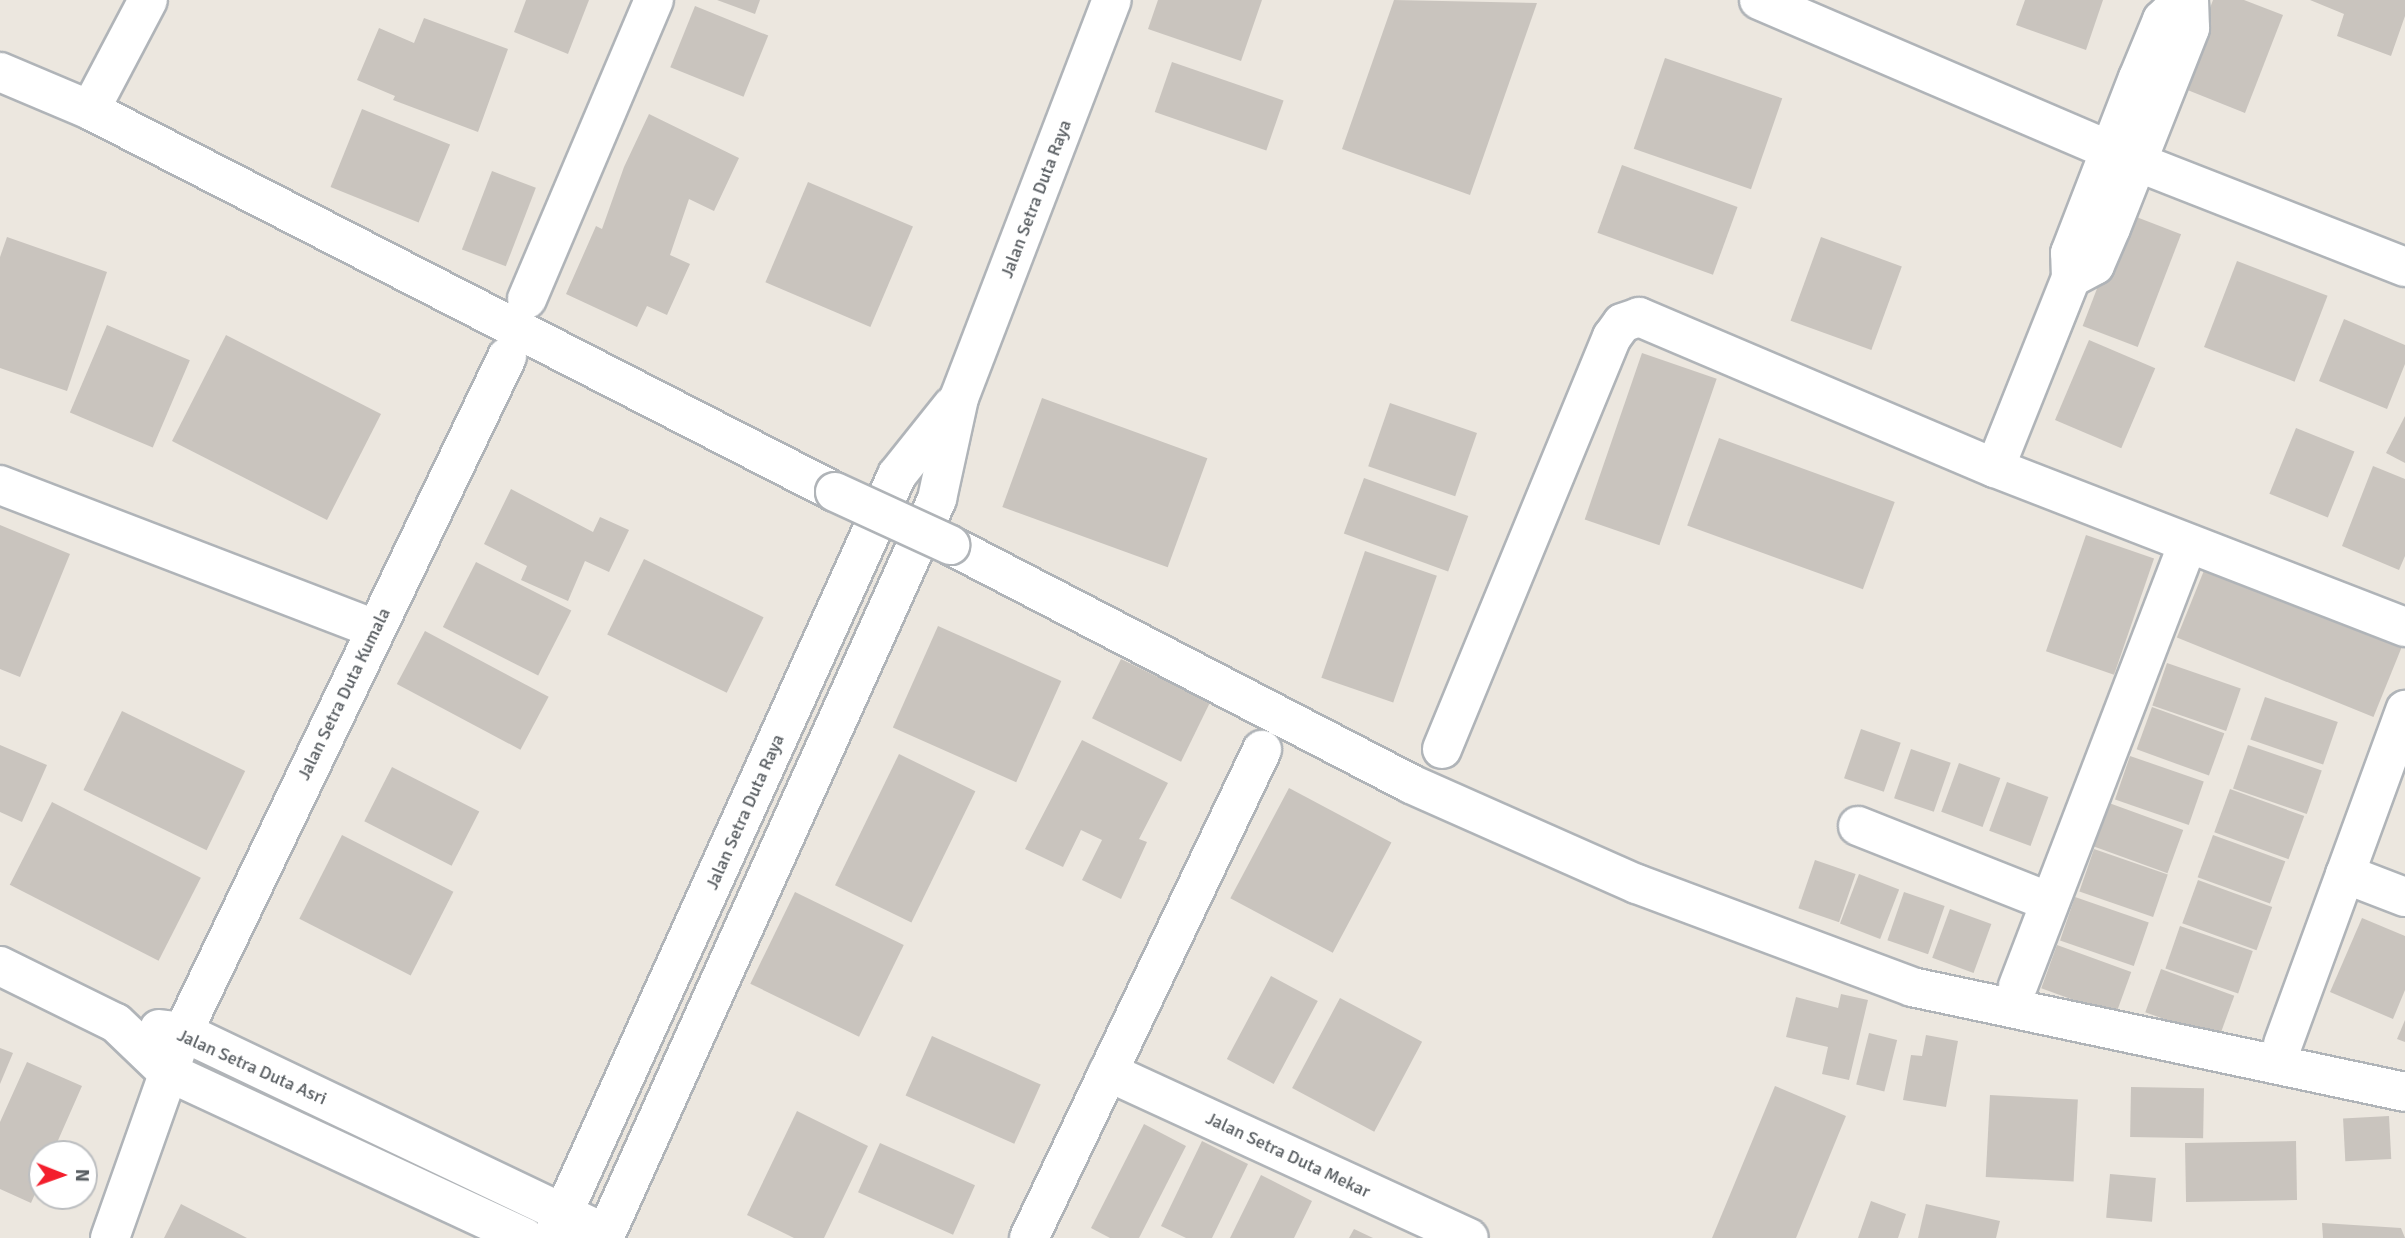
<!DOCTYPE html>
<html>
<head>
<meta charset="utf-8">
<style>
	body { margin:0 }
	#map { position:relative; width:2405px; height:1238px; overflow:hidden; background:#ece7df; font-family:Signika,sans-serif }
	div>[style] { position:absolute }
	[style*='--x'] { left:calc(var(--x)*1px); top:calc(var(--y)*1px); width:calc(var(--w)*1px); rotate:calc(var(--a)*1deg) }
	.building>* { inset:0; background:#c9c4be; transform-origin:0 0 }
	.roads { filter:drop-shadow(2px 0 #b0b4b8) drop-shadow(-2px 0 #b0b4b8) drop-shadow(0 2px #b0b4b8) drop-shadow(0 -2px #b0b4b8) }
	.minor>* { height:38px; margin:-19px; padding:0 19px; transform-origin:19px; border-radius:19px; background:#fff }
	.bridges { filter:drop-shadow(2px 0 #b0b4b8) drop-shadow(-2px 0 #b0b4b8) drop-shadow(0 2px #b0b4b8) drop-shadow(0 -2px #b0b4b8) }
	.minor-bridge>* { height:38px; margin:-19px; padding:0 19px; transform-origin:19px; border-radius:19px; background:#fff }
	span { translate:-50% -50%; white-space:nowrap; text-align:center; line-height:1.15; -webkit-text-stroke:5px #fff; paint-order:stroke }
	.street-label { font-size:18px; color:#585d61 }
	.north { position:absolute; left:28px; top:1140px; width:70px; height:70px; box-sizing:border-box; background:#fff; border:2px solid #bcbec0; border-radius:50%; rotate:91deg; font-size:19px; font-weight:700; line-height:28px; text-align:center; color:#585d61 }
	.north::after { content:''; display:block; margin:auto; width:24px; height:32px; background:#f31e2c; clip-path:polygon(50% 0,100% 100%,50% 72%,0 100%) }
</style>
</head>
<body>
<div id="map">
	<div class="building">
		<div style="clip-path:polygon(526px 0,589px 0,568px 54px,514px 32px)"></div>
		<div style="clip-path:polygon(717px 0,760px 0,755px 14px)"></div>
		<div style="clip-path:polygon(1158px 0,1262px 0,1241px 61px,1148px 29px)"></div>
		<div style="clip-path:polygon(1394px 0,1537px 3px,1470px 195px,1342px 149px)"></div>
		<div style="clip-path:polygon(2025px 0,2103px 0,2086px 50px,2016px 25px)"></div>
		<div style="clip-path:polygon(2213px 0,2244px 0,2283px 15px,2245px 113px,2180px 87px)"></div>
		<div style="clip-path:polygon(2310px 0,2405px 0,2405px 16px,2391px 56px,2337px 36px,2344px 14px)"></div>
		<div style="left:695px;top:6px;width:79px;height:66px;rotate:22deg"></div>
		<div style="clip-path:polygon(424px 18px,508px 49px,478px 132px,393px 100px,395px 96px,357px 80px,379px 28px,414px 43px)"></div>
		<div style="left:1665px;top:58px;width:124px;height:96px;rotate:19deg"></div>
		<div style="left:1172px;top:62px;width:118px;height:53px;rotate:19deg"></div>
		<div style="left:362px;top:109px;width:95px;height:84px;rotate:22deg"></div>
		<div style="clip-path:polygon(649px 114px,739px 158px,714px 211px,689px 199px,670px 255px,690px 264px,667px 315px,647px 306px,637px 327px,566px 294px,596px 226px,602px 229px,624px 167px)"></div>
		<div style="left:1622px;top:165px;width:123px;height:72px;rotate:20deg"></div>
		<div style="left:492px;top:171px;width:47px;height:84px;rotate:21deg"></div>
		<div style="left:808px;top:182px;width:114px;height:109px;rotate:23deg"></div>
		<div style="left:2126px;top:213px;width:59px;height:121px;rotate:21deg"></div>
		<div style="clip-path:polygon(7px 237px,107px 272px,67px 391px,0 368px,0 257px)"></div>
		<div style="left:1821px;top:237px;width:86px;height:89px;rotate:20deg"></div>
		<div style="left:2237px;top:261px;width:97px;height:92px;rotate:21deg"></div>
		<div style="clip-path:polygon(2344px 319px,2405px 345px,2405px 364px,2387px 409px,2319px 381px)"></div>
		<div style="left:107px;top:325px;width:90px;height:95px;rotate:23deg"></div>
		<div style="left:226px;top:335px;width:174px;height:119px;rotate:27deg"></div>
		<div style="left:2089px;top:340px;width:72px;height:87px;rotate:23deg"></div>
		<div style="left:1642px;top:353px;width:79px;height:176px;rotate:19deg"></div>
		<div style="left:1042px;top:398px;width:176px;height:116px;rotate:20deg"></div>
		<div style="left:1390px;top:403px;width:92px;height:67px;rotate:19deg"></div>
		<div style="clip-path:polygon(2405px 416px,2405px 463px,2386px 453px)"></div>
		<div style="left:2296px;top:428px;width:63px;height:71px;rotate:22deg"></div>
		<div style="left:1719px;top:438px;width:187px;height:93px;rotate:20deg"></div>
		<div style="clip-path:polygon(2373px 466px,2405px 479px,2405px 556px,2399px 570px,2342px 546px)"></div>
		<div style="left:1364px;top:478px;width:111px;height:59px;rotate:20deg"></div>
		<div style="clip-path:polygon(511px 489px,593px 532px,600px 517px,629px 530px,609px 572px,585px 561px,568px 601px,521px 580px,527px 566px,484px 544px)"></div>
		<div style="clip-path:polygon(0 525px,70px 554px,20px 677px,0 669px)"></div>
		<div style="left:2086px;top:535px;width:72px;height:123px;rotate:19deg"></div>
		<div style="left:1365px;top:551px;width:76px;height:134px;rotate:19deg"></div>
		<div style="left:644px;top:559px;width:133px;height:84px;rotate:26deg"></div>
		<div style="left:476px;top:562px;width:107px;height:73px;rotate:27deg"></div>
		<div style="left:2205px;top:568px;width:212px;height:75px;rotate:22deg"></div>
		<div style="left:938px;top:626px;width:135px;height:111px;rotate:24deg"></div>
		<div style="left:425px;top:631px;width:140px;height:60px;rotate:28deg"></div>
		<div style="left:1121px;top:659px;width:99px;height:66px;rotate:26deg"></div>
		<div style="left:2167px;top:663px;width:78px;height:45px;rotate:19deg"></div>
		<div style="left:2265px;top:697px;width:77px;height:45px;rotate:19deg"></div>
		<div style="left:2152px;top:707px;width:77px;height:45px;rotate:20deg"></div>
		<div style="left:122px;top:711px;width:137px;height:88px;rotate:26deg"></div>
		<div style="left:1861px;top:729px;width:42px;height:52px;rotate:19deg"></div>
		<div style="clip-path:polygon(1082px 740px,1168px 783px,1139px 839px,1147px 842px,1121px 899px,1082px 880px,1102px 840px,1081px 830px,1063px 867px,1025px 849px)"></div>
		<div style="clip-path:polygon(0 745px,47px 765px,22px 822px,0 812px)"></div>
		<div style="left:2248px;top:745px;width:78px;height:46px;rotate:19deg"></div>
		<div style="left:1911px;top:749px;width:42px;height:52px;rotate:19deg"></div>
		<div style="left:899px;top:754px;width:85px;height:146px;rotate:26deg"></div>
		<div style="left:2130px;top:756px;width:78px;height:46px;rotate:19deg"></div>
		<div style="left:1959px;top:763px;width:44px;height:52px;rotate:20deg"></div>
		<div style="left:392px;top:767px;width:98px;height:61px;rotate:27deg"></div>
		<div style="left:2007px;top:782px;width:44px;height:52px;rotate:20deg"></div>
		<div style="left:1289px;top:788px;width:116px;height:125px;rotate:28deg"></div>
		<div style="left:2230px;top:789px;width:79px;height:46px;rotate:20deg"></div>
		<div style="left:52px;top:802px;width:167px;height:93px;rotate:27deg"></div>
		<div style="left:2109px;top:803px;width:79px;height:46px;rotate:20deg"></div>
		<div style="left:342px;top:835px;width:125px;height:94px;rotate:27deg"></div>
		<div style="left:2213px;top:835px;width:77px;height:45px;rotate:20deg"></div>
		<div style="left:2094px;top:849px;width:78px;height:45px;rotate:19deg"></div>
		<div style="left:1815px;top:860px;width:43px;height:51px;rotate:19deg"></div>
		<div style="left:1859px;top:874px;width:43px;height:53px;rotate:21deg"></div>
		<div style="left:2198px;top:880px;width:79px;height:46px;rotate:20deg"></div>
		<div style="left:795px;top:892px;width:121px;height:102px;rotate:26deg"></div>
		<div style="left:1904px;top:892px;width:43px;height:51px;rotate:19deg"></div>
		<div style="left:2075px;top:897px;width:78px;height:46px;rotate:19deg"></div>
		<div style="left:1950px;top:909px;width:44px;height:52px;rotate:20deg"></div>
		<div style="clip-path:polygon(2362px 918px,2405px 936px,2405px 990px,2393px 1019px,2330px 992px)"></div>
		<div style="left:2180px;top:926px;width:77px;height:45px;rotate:19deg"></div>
		<div style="left:2057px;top:945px;width:79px;height:46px;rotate:20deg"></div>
		<div style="left:2161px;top:969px;width:78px;height:46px;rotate:20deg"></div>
		<div style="left:1271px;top:976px;width:53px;height:94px;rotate:28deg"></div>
		<div style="clip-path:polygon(1841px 994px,1868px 1000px,1849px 1080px,1822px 1074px,1828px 1047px,1786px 1037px,1796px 997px,1838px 1008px)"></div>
		<div style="left:1340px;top:998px;width:93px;height:102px;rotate:28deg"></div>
		<div style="clip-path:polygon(2405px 1020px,2405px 1042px,2397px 1039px)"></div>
		<div style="left:1869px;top:1033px;width:29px;height:53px;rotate:14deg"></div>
		<div style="clip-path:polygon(1926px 1035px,1958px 1041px,1946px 1107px,1903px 1100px,1911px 1055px,1922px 1056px)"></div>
		<div style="left:932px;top:1036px;width:119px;height:65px;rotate:24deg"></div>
		<div style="clip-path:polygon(0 1048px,13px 1053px,0 1084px)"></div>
		<div style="clip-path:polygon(27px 1062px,82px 1086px,52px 1154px,42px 1154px,42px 1178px,31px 1203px,0 1189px,0 1122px)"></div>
		<div style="clip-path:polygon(1775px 1086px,1846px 1116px,1796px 1238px,1712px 1238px)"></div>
		<div style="left:2131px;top:1087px;width:73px;height:50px;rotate:1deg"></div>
		<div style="left:1990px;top:1095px;width:88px;height:82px;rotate:3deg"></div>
		<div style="clip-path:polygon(797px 1111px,868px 1146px,824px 1238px,794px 1238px,747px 1215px)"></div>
		<div style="left:2389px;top:1116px;width:43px;height:46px;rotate:87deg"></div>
		<div style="clip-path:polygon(1144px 1124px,1186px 1146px,1139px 1238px,1110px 1238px,1091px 1228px)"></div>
		<div style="clip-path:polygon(1202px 1141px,1248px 1164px,1212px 1238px,1186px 1238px,1161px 1226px)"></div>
		<div style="left:2296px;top:1141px;width:59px;height:111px;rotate:89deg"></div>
		<div style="left:880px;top:1143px;width:104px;height:54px;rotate:24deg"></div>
		<div style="left:2110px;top:1174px;width:46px;height:44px;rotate:5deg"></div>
		<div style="clip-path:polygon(1261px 1175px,1312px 1201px,1294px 1238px,1230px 1238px)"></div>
		<div style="clip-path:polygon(1871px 1201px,1906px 1214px,1898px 1238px,1858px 1238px)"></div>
		<div style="clip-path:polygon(181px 1204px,247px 1238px,164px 1238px)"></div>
		<div style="clip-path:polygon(1926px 1204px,2000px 1221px,1996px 1238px,1918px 1238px)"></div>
		<div style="clip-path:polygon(2322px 1223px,2401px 1228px,2405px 1238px,2323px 1238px)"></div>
		<div style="clip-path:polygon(1354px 1229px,1373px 1238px,1349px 1238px)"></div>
	</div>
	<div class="roads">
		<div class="minor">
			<div style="--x:1759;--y:0;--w:411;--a:23.2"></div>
			<div style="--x:2137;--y:162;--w:288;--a:21.4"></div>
			<div style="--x:0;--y:72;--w:98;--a:22.9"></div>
			<div style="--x:90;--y:110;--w:837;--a:27.15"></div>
			<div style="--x:90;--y:110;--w:124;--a:-62.2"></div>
			<div style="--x:2071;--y:278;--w:27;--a:-28"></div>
			<div style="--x:2095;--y:265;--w:40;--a:-66.6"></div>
			<div style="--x:2111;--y:228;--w:215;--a:-68.4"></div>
			<div style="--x:2190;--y:28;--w:28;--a:-92"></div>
			<div style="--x:527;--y:299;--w:325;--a:-67"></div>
			<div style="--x:1995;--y:468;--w:205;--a:-68.2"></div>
			<div style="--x:2071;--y:278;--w:25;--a:-92"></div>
			<div style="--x:2070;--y:253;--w:188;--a:-68.8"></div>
			<div style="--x:2138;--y:78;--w:63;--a:-67.5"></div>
			<div style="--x:2162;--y:20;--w:29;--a:-44"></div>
			<div style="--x:0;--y:485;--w:402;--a:21"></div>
			<div style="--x:950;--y:545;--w:519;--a:27.4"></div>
			<div style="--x:1411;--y:784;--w:247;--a:23.9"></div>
			<div style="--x:1637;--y:884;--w:294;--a:20.5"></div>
			<div style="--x:1912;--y:987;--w:504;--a:12.02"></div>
			<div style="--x:1442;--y:749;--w:446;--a:-67.6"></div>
			<div style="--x:1612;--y:337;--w:17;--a:-54"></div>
			<div style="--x:1622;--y:323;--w:18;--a:-19"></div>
			<div style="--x:1639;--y:317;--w:387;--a:23"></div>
			<div style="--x:1995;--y:468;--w:440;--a:21.2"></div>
			<div style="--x:1858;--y:826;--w:206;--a:21.6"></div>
			<div style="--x:2345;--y:874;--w:64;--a:21"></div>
			<div style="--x:0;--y:966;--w:129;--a:26.2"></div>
			<div style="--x:116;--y:1023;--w:69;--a:43.8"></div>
			<div style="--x:166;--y:1071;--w:396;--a:24.9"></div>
			<div style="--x:2018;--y:986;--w:474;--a:-69"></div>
			<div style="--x:159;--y:1029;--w:24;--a:7"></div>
			<div style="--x:183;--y:1032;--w:448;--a:25.5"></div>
			<div style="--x:2283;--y:1044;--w:356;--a:-69.9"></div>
			<div style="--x:1108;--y:1072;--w:397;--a:24.7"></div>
			<div style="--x:110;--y:1238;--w:219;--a:-70.5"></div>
			<div style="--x:183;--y:1032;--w:749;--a:-64.36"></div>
			<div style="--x:552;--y:1238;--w:837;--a:-65.67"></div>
			<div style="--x:897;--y:475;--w:88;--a:-51.4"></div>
			<div style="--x:604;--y:1238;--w:811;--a:-65.74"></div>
			<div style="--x:937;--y:499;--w:103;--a:-77.7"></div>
			<div style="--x:959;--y:398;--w:426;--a:-69"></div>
			<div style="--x:1029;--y:1238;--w:541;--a:-64.48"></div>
		</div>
	</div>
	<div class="bridges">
		<div class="minor-bridge">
			<div style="--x:835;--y:492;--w:127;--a:24.7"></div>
		</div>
	</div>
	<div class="street-label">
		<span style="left:1036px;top:199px;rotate:-69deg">Jalan Setra Duta Raya</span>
		<span style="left:344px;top:694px;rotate:-64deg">Jalan Setra Duta Kumala</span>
		<span style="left:745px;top:812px;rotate:-66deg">Jalan Setra Duta Raya</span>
		<span style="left:252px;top:1067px;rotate:24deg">Jalan Setra Duta Asri</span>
		<span style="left:1288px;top:1155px;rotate:25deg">Jalan Setra Duta Mekar</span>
	</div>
	<div class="north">N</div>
</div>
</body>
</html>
